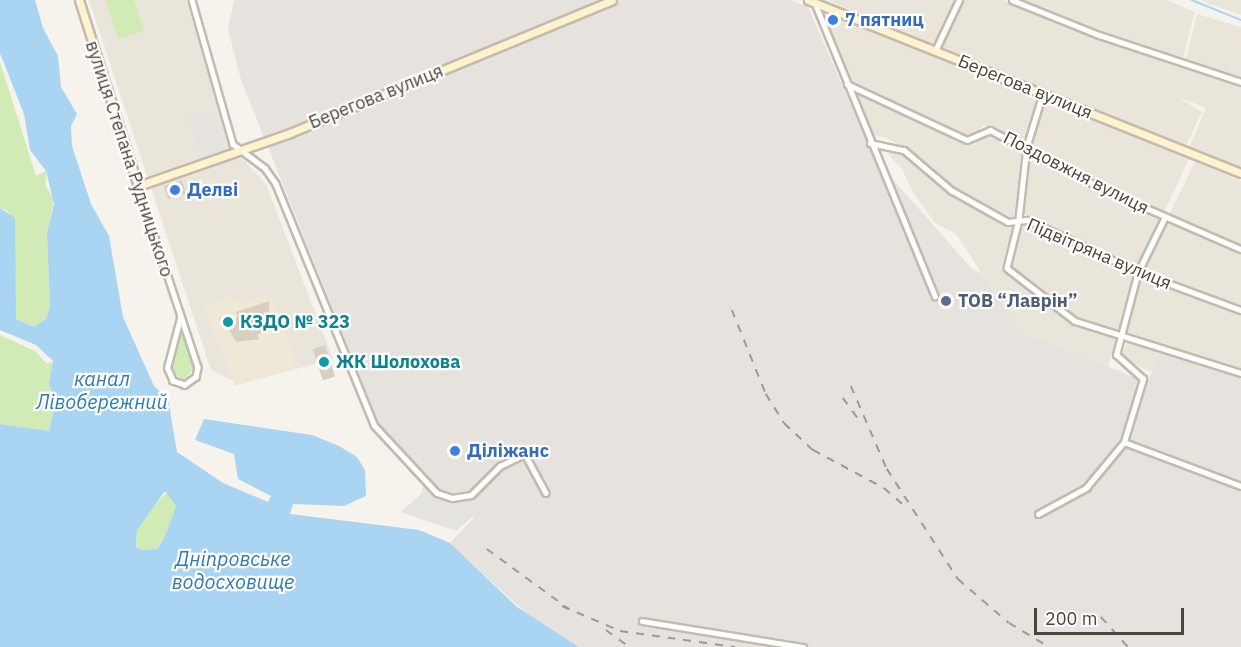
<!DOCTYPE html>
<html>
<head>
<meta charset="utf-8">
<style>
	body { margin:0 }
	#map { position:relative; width:1241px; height:647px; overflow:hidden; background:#f6f3ec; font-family:"IBM Plex Sans",sans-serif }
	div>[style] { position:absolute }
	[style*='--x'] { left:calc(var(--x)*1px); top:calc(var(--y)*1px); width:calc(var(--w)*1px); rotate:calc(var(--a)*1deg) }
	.residential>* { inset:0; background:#eae5da }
	.industrial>* { inset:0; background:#e6e2dd }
	.education>* { inset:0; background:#efe8d6 }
	.green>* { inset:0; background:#d2eab5 }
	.parking>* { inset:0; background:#e5e3e0; transform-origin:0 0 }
	.water>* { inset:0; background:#a9d4f2 }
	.stream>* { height:1.5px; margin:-0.75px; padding:0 0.75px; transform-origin:0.75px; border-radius:0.75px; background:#a9d4f2 }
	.building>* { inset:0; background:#d8cfc1; transform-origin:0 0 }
	.roads { filter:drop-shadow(2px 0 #c2bbae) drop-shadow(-2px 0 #c2bbae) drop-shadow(0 2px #c2bbae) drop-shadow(0 -2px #c2bbae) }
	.street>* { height:4.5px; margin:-2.25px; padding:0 2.25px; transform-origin:2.25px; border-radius:2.25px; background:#fff }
	.secondary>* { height:7px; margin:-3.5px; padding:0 3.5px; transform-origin:3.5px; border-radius:3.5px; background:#fff3cd }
	.rail>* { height:1.5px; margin-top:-0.75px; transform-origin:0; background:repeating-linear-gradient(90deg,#9a9a9a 0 8px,transparent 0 16px) }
	.dots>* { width:16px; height:16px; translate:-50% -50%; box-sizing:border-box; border:3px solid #fff; border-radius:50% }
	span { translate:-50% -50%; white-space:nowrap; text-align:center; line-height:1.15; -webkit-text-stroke:4.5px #fff; paint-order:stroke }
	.shop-label { font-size:18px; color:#366cbe; font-weight:700 }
	.left { translate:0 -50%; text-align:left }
	.street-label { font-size:18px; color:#4b4439 }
	.service-label { font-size:18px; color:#4e5e75; font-weight:700 }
	.culture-label { font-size:18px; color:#0d838f; font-weight:700 }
	.water-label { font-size:20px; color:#2e7ab2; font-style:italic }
	.scale { position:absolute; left:1034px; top:608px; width:150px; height:27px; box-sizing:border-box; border:3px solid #4b4439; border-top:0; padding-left:8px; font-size:18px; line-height:21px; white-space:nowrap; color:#4b4439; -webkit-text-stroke:4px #fff; paint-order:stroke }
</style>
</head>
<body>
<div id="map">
	<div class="residential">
		<div style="clip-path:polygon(89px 0,186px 0,230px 146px,266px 184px,333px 359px,240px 384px,211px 370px)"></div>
		<div style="clip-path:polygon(827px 0,955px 0,934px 45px)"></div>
		<div style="clip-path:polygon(960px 0,1003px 0,1098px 38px,1241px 86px,1241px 168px,1189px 147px,1206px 108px,1178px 97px,1202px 112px,1186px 146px,939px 46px)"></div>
		<div style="clip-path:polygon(1020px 0,1167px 0,1195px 12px,1183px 58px,1099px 32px)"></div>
		<div style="clip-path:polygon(1201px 0,1241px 0,1241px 15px,1209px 4px)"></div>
		<div style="clip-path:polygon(829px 14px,1038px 98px,1026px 144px,984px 125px,974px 135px,962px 136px,853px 83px,824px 20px)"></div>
		<div style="clip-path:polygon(1197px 14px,1241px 27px,1241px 80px,1186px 59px)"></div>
		<div style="clip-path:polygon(856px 89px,974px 145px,989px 132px,1025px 149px,1016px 219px,967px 199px,928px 163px,887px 138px,871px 135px)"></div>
		<div style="clip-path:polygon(1045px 101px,1189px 159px,1164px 212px,1030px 147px)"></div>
		<div style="clip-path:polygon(894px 148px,966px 202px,1013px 226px,1001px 268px,1028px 284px,1066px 320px,1117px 339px,1108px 367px,1020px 332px,956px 234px,935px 223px,914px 194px,902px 169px,888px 154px)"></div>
		<div style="clip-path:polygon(1029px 152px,1162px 220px,1137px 268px,1022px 213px)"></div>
		<div style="clip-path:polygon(1195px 162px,1241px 181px,1241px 246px,1169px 215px)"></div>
		<div style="clip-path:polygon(1166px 221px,1241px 253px,1241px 308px,1141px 269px)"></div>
		<div style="clip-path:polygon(1019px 224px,1135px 273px,1119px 330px,1078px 319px,1009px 267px)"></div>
		<div style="clip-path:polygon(1139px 276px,1241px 313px,1241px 371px,1123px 331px)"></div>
		<div style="clip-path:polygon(1128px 340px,1161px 351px,1152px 372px,1120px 358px)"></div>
	</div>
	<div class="industrial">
		<div style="clip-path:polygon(234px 0,791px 0,808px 7px,874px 158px,972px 269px,981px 273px,1020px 332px,1147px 382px,1161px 351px,1241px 375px,1241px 647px,579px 647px,528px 615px,450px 543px,474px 518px,422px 476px,379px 424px,241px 80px,228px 29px)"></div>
	</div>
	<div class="education">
		<div style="clip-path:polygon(271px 294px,297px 367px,235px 386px,204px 306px,228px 297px,243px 302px)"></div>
	</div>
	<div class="green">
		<div style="clip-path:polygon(105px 0,134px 0,144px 31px,118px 39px)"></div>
		<div style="clip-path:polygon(0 62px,36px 176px,46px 171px,46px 186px,54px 200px,47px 233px,50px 306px,46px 319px,34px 327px,16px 319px,9px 212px,0 208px)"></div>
		<div style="clip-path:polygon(182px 327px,195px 368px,183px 380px,171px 371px)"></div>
		<div style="clip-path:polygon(0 335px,35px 351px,47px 364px,53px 362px,49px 384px,55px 411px,49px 431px,0 424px)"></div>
		<div style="clip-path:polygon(169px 490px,176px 506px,165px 536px,156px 549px,144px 550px,136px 547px,137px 530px,143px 518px)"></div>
	</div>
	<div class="parking">
		<div style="left:214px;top:111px;width:43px;height:26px;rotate:74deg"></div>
		<div style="clip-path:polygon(423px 486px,446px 502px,474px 499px,480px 510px,456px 531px,401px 512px,422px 493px)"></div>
	</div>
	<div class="water">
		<div style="clip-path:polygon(evenodd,0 0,35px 0,43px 28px,58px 56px,61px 87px,77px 114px,71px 126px,72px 146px,91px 204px,109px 236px,123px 317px,154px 386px,168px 399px,177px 452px,223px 483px,268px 502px,271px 496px,238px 479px,234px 454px,195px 440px,204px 419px,312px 435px,339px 446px,357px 457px,365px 470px,366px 496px,344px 506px,293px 504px,290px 514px,419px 530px,450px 543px,517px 607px,579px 647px,0 647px,0 424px,49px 431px,55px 406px,49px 384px,53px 361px,36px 345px,0 330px,0 208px,15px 218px,16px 319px,34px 327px,46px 319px,50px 306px,47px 233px,54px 204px,46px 171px,30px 150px,24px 114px,0 53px,0 0,165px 491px,176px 506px,165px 536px,157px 549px,143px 550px,136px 547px,137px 530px,165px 491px)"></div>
	</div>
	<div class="stream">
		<div style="--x:1192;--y:0;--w:53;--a:22.2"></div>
	</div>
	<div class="building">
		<div style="left:182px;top:180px;width:14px;height:19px;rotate:73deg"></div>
		<div style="clip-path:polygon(269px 301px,269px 330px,257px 335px,259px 339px,236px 342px,227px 326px,222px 328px,219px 318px,229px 314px,231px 320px,238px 317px,236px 312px)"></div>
		<div style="left:325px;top:345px;width:33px;height:13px;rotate:72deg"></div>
	</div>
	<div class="roads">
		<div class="street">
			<div style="--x:192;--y:0;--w:150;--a:74.1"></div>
			<div style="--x:233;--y:144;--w:40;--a:37"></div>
			<div style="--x:265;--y:168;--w:19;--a:55"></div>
			<div style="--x:276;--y:184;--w:261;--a:67.8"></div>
			<div style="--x:375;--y:426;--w:91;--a:47.2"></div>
			<div style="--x:437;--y:493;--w:16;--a:18"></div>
			<div style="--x:452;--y:498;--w:19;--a:-9"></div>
			<div style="--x:471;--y:495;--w:41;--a:-45"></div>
			<div style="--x:500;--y:466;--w:28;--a:-26"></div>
			<div style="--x:525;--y:454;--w:44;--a:61.7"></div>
			<div style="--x:1012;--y:0;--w:94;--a:21.9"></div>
			<div style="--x:1099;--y:35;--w:150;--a:18.3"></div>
			<div style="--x:815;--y:3;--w:317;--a:67.7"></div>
			<div style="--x:935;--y:51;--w:56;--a:-64.8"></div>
			<div style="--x:847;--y:84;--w:132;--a:25"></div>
			<div style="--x:967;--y:140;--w:25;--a:-23"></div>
			<div style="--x:990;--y:130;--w:130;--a:27.6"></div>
			<div style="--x:1105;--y:190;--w:148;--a:23.5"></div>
			<div style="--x:1043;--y:94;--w:55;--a:106.8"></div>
			<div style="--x:1027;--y:147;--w:73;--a:96.3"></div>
			<div style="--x:1019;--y:220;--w:49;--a:104"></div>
			<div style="--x:1007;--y:268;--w:86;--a:37.9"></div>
			<div style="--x:1075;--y:321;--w:174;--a:17.4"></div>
			<div style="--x:870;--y:143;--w:35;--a:12"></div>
			<div style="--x:904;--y:150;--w:62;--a:40.4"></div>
			<div style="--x:951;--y:190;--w:65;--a:29.3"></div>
			<div style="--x:1008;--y:222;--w:20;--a:-6"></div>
			<div style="--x:1028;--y:220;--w:122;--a:25.3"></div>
			<div style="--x:1138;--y:272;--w:110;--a:20.3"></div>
			<div style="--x:138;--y:186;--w:191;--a:71.7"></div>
			<div style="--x:198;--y:367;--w:10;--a:101"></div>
			<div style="--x:196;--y:377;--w:14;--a:144"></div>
			<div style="--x:185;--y:385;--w:13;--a:-162"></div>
			<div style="--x:173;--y:381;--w:14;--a:-115"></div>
			<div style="--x:167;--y:368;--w:52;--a:-75.4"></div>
			<div style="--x:1124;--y:442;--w:125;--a:20.6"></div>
			<div style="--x:1038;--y:514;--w:55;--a:-28.4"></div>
			<div style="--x:1086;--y:488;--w:60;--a:-50.4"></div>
			<div style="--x:1124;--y:442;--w:66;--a:-73.2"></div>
			<div style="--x:1143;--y:379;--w:36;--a:-138"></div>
			<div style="--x:1116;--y:355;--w:86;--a:-75.2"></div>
			<div style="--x:1138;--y:272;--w:61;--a:-63.9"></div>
			<div style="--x:642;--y:621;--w:163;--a:9.2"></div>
		</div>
		<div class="secondary">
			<div style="--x:79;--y:0;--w:195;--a:72.4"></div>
			<div style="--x:138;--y:186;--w:161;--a:-19.2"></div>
			<div style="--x:290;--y:133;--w:348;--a:-22.4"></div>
			<div style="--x:808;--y:0;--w:466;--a:21.8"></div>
		</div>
	</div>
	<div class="rail">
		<div style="--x:732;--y:310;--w:91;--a:68"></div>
		<div style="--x:766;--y:394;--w:34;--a:58"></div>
		<div style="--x:784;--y:423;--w:40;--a:43"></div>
		<div style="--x:813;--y:450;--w:81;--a:28.2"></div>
		<div style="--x:884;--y:488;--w:28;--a:41"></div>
		<div style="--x:851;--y:386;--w:90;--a:66.6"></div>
		<div style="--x:887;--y:469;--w:131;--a:57.2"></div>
		<div style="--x:958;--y:579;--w:67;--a:40.8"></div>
		<div style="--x:1009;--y:623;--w:47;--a:31"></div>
		<div style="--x:843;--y:398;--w:26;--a:54"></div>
		<div style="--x:487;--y:549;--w:102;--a:36.2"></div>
		<div style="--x:562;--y:606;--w:63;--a:23.3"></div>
		<div style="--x:620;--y:631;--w:116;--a:7.9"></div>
		<div style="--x:1101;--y:617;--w:40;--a:48"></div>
		<div style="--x:606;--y:630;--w:29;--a:36"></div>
	</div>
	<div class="dots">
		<div style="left:833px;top:20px;background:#3f7fe0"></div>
		<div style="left:175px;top:190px;background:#3f7fe0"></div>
		<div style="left:946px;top:301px;background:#5c6f8a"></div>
		<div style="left:228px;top:322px;background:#0f9aa8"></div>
		<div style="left:324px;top:362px;background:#0f9aa8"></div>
		<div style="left:455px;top:451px;background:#3f7fe0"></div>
	</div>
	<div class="shop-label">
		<span class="left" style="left:845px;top:20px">7 пятниц</span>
		<span class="left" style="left:187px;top:190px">Делві</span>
		<span class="left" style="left:467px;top:451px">Діліжанс</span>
	</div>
	<div class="street-label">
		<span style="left:1025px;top:87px;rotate:22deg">Берегова вулиця</span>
		<span style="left:376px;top:97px;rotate:-22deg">Берегова вулиця</span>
		<span style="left:129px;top:159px;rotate:72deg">вулиця Степана Рудницького</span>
		<span style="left:1076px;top:173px;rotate:27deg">Поздовжня вулиця</span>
		<span style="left:1099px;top:254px;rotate:23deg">Підвітряна вулиця</span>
	</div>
	<div class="service-label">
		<span class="left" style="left:958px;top:301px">ТОВ “Лаврін”</span>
	</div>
	<div class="culture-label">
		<span class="left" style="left:240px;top:322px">КЗДО № 323</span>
		<span class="left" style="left:336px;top:362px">ЖК Шолохова</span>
	</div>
	<div class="water-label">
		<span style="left:102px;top:390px">канал<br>Лівобережний</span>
		<span style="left:233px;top:570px">Дніпровське<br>водосховище</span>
	</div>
	<div class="scale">200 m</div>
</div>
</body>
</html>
